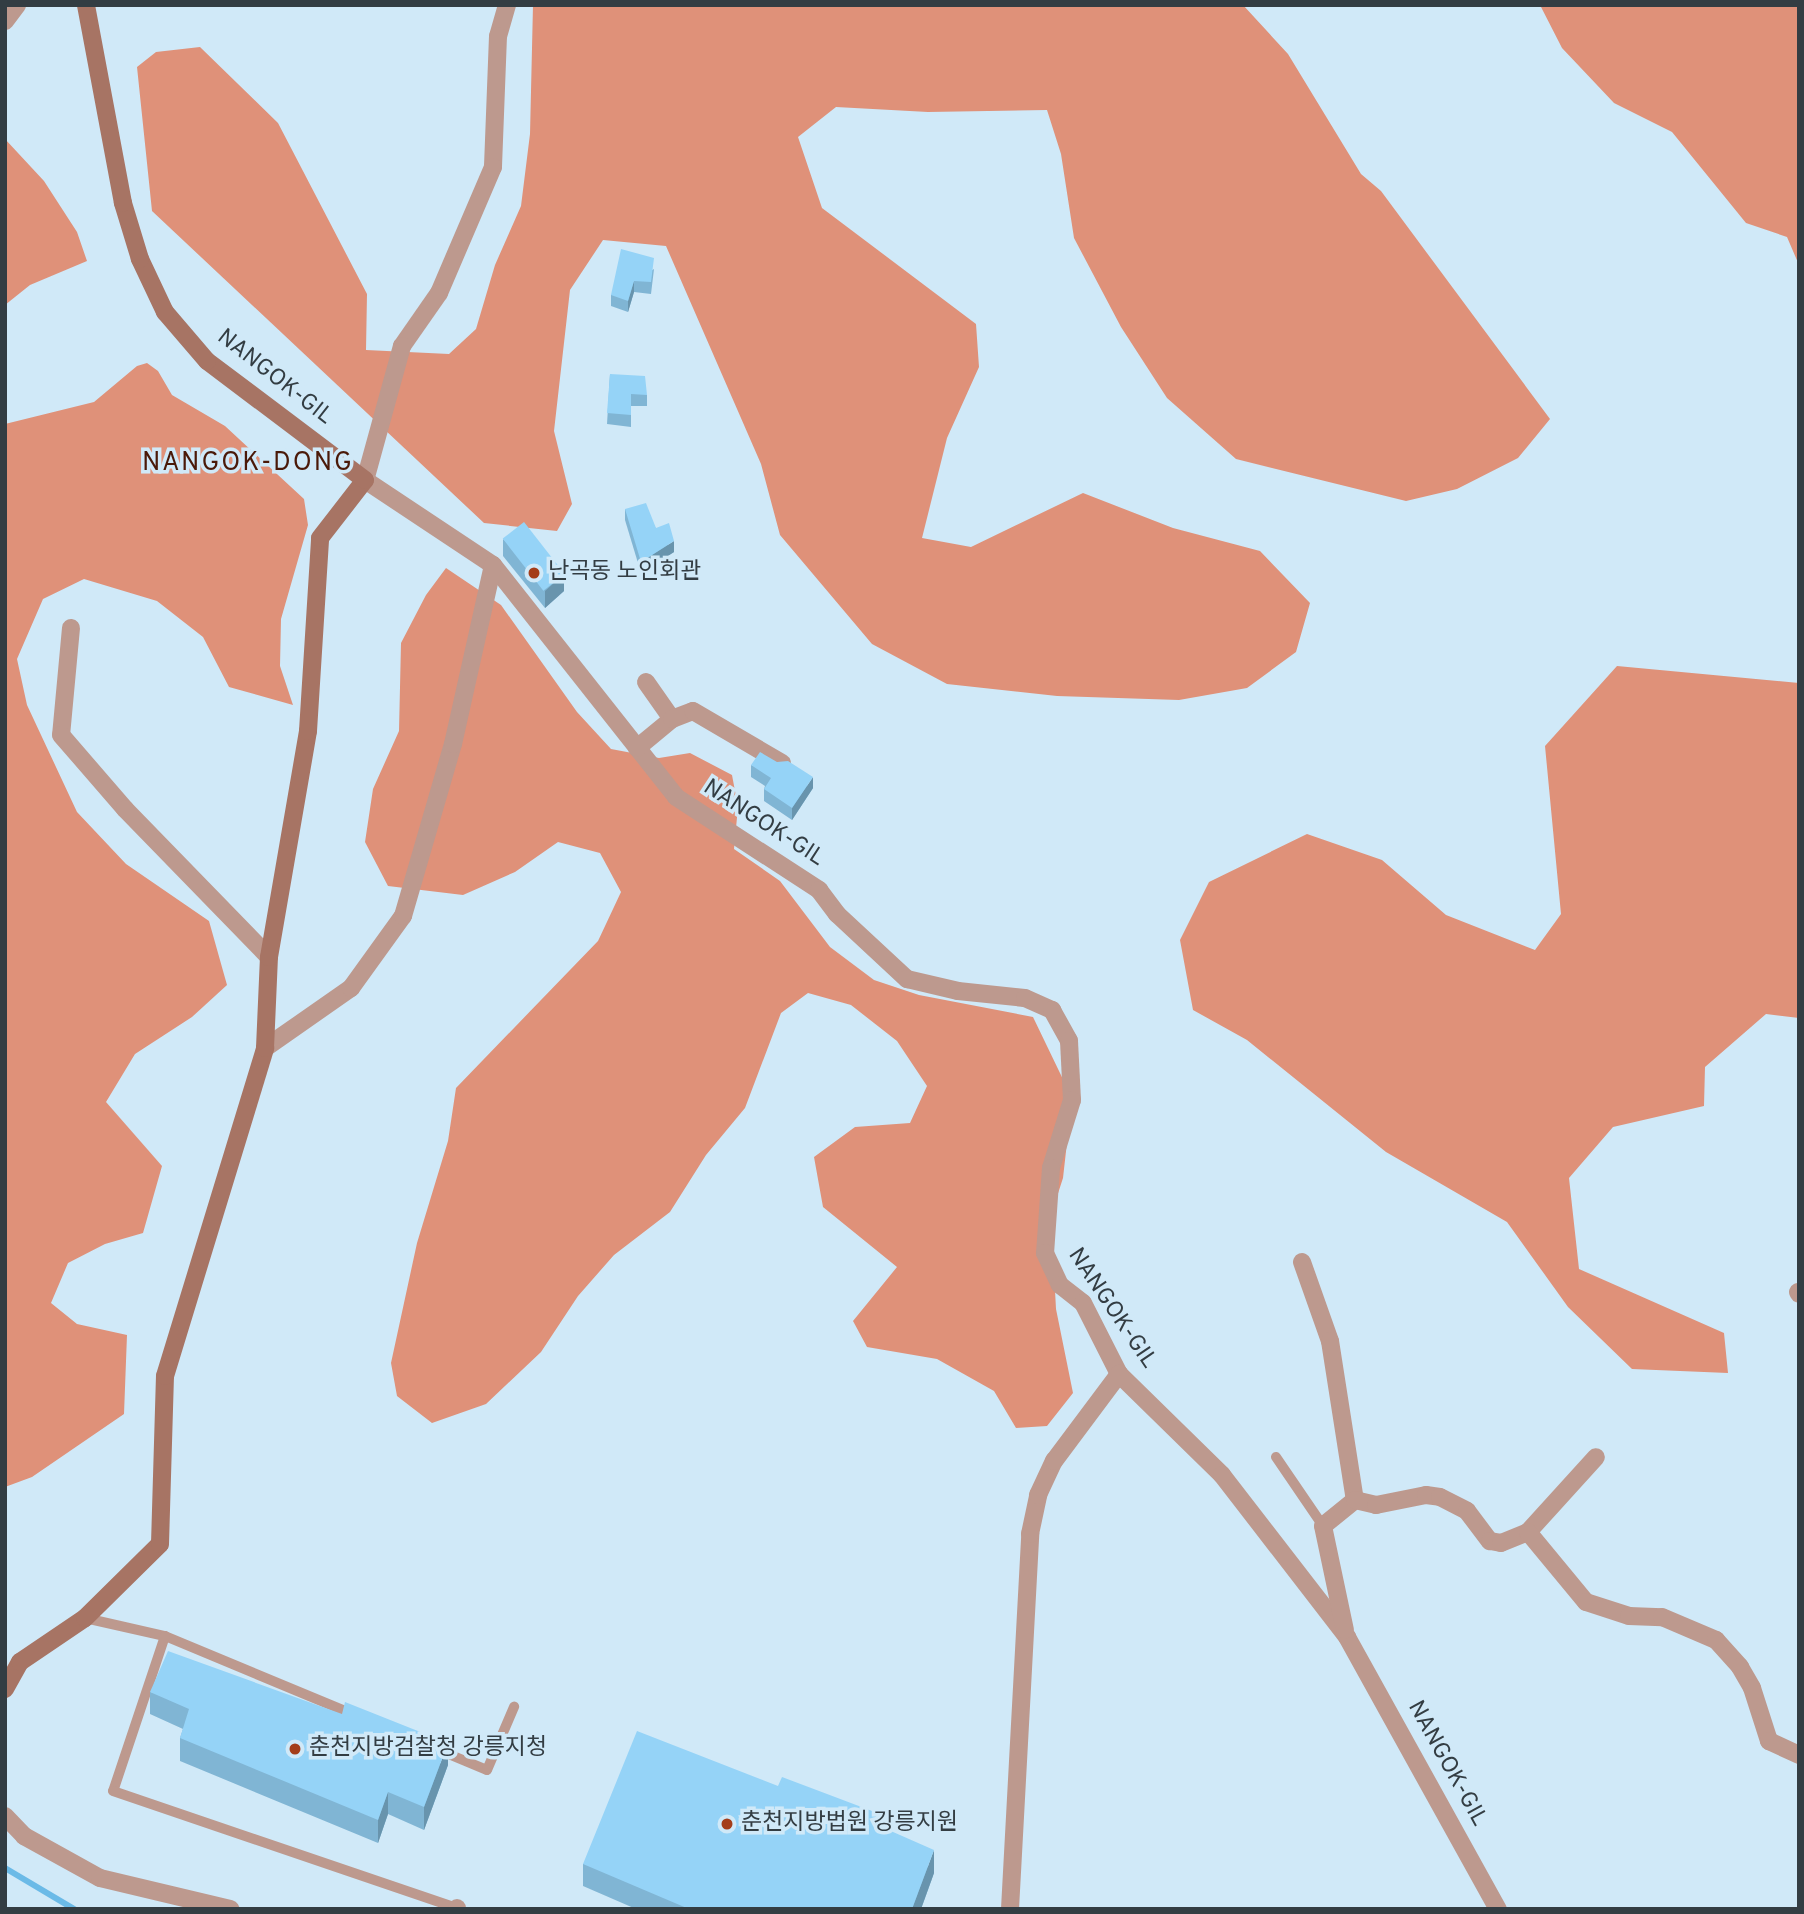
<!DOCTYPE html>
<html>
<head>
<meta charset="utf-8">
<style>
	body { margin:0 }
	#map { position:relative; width:1804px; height:1914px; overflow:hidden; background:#d0e9f8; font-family:Overpass,"Noto Sans KR",sans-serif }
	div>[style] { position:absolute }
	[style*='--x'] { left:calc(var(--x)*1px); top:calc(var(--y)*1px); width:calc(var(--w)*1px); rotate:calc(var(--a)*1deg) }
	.forest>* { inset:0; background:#df9179 }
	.stream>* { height:6px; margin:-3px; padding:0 3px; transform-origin:3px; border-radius:3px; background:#6bbae7 }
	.lane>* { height:10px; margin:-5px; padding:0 5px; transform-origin:5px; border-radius:5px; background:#bd998e }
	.street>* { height:18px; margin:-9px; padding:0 9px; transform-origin:9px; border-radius:9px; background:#bd998e }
	.secondary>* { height:18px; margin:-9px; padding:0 9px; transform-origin:9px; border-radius:9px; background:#a77464 }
	.wall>* { inset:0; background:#80b5d4 }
	.shaded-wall>* { inset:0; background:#6894ad }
	.building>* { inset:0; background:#95d3f7; transform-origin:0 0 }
	.dots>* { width:19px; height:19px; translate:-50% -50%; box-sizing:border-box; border:4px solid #d0e9f8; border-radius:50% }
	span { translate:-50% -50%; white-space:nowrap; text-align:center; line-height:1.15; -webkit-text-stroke:7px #d0e9f8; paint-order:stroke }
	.street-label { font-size:23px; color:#333d43 }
	.poi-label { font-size:23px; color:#333d43 }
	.left { translate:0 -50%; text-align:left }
	.quarter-label { font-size:26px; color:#4a1908; letter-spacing:2px }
	.frame { position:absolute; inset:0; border:7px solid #333d43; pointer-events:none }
</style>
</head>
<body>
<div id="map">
	<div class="forest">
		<div style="clip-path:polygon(533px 5px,1243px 5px,1288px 54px,1361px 174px,1381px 191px,1550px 419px,1518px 458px,1457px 489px,1406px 501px,1236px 459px,1167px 398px,1121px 327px,1074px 238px,1061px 154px,1047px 110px,928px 112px,836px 107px,798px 137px,822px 208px,976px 324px,979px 367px,947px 438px,922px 538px,971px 547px,1083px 493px,1173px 528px,1260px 551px,1310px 603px,1296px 652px,1247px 688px,1179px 700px,1057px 696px,947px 684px,872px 644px,780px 535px,761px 464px,666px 246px,603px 240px,570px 290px,554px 431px,572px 504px,557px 531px,484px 523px,152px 211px,137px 67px,156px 52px,200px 47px,278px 123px,367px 294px,366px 350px,449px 354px,476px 329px,495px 265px,521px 206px,530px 134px)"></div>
		<div style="clip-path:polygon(1540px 5px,1799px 5px,1799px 265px,1787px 237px,1746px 223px,1672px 132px,1614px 103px,1562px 48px)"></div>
		<div style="clip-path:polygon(5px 139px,44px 181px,77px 232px,87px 261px,30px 285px,5px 305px)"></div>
		<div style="clip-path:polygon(147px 363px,158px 371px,172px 395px,225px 426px,304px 499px,308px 525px,281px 619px,280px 666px,293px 705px,229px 687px,203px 637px,157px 601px,84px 579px,43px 599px,17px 659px,27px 705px,77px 812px,126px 864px,209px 921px,227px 985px,192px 1017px,135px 1054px,106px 1102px,162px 1166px,143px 1233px,105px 1244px,68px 1263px,51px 1303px,77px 1324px,127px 1335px,124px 1414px,32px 1477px,5px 1487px,5px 424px,94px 402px,137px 366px)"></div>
		<div style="clip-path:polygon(446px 568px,501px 605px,577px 712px,611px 749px,659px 758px,690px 753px,732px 775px,738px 807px,734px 849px,780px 881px,830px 947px,874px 980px,919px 995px,1033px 1017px,1072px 1098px,1063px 1178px,1051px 1215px,1056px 1309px,1073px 1393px,1047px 1426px,1016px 1428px,994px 1391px,937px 1359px,867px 1347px,853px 1321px,897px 1267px,823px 1207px,814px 1157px,855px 1127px,910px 1123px,927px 1086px,897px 1041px,851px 1005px,808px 993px,781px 1013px,745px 1108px,706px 1155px,670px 1212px,614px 1255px,578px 1296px,541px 1352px,486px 1404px,432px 1423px,397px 1396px,391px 1363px,417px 1243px,448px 1141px,456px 1088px,598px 941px,621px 892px,600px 853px,558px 842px,515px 872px,463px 895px,388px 886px,365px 842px,373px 789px,399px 731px,401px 643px,426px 595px)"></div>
		<div style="clip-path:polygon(1617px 666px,1799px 683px,1799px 1018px,1766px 1014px,1705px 1067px,1704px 1106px,1613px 1127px,1569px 1178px,1579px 1269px,1724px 1333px,1728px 1373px,1632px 1369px,1568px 1307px,1507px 1222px,1386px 1152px,1247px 1040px,1193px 1010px,1180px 940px,1209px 882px,1307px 834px,1382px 860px,1446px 915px,1535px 950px,1561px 914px,1545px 746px)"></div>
	</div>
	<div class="stream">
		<div style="--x:5;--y:1868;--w:80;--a:30.7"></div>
	</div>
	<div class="lane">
		<div style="--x:1276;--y:1457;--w:83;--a:55.7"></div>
		<div style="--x:85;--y:1618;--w:82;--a:12.7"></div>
		<div style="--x:165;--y:1636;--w:206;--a:22.6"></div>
		<div style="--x:165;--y:1636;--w:163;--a:108.5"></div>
		<div style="--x:113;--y:1791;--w:367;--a:18.8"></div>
		<div style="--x:434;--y:1748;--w:57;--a:22.5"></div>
		<div style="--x:487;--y:1770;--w:69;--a:-66.8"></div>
	</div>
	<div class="street">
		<div style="--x:507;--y:5;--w:32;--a:106"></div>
		<div style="--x:498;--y:36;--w:131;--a:92.2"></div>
		<div style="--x:493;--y:167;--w:137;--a:113.2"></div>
		<div style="--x:439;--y:293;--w:65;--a:124.9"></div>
		<div style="--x:402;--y:346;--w:139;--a:105.4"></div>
		<div style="--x:365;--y:480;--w:154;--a:33.6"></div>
		<div style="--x:493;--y:565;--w:295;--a:51.7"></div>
		<div style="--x:676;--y:797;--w:171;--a:33"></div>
		<div style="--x:819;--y:890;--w:30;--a:53"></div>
		<div style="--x:837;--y:914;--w:96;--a:42.9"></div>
		<div style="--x:907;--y:979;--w:52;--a:13.2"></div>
		<div style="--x:958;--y:991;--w:67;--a:6"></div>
		<div style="--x:1025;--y:998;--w:30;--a:24"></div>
		<div style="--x:1052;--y:1010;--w:35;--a:61"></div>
		<div style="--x:1069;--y:1041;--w:59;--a:87.1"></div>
		<div style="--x:1072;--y:1100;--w:71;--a:107.2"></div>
		<div style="--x:1051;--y:1168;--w:85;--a:94"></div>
		<div style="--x:1045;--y:1253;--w:35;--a:65"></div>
		<div style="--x:1060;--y:1285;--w:29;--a:38"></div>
		<div style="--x:1083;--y:1303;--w:80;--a:63.1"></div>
		<div style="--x:1119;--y:1374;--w:144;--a:44.4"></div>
		<div style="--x:1222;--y:1475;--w:205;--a:52.3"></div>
		<div style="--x:1347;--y:1637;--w:311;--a:61"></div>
		<div style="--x:5;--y:21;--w:20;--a:-53"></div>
		<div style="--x:71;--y:628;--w:107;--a:95.3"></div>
		<div style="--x:61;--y:735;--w:98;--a:49.1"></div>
		<div style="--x:125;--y:809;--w:206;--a:45.8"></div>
		<div style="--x:646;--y:682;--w:45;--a:54.9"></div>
		<div style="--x:637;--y:748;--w:45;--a:-39.6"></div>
		<div style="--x:672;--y:719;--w:22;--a:-21"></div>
		<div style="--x:693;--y:711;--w:103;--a:30.3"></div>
		<div style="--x:265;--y:1048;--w:105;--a:-34.9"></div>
		<div style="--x:351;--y:988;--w:89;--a:-54.2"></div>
		<div style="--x:403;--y:916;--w:179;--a:-73.8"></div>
		<div style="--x:453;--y:744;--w:183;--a:-77.4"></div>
		<div style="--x:1302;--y:1262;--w:84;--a:70.5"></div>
		<div style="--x:1330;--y:1341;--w:161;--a:81.1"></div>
		<div style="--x:1355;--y:1500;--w:41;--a:140.9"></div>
		<div style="--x:1323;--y:1526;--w:106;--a:78.1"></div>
		<div style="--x:1798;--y:1292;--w:2;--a:63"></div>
		<div style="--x:1355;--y:1500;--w:22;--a:13"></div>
		<div style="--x:1376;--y:1505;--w:51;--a:-11.3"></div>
		<div style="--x:1426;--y:1495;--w:14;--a:8"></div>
		<div style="--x:1440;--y:1497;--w:30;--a:27"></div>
		<div style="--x:1467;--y:1511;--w:38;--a:53"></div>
		<div style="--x:1490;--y:1541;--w:11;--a:10"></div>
		<div style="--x:1501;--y:1543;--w:29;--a:-22"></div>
		<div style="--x:1528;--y:1532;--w:101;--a:-47.8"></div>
		<div style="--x:1528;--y:1532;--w:91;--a:50.4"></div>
		<div style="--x:1586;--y:1602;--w:45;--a:18"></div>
		<div style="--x:1629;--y:1616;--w:33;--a:2"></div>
		<div style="--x:1662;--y:1617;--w:59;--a:23.1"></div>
		<div style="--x:1716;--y:1640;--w:36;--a:48"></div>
		<div style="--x:1740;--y:1667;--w:24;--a:60"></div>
		<div style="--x:1752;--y:1688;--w:56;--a:72.2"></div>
		<div style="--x:1769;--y:1741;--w:33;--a:25"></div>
		<div style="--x:5;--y:1816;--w:28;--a:46"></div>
		<div style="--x:24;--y:1836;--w:87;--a:28.9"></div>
		<div style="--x:100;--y:1878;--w:134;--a:13.4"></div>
		<div style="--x:457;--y:1909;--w:1;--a:-90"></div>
		<div style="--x:1010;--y:1909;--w:376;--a:-86.9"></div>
		<div style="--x:1030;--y:1534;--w:40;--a:-78"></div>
		<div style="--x:1038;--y:1495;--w:38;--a:-65"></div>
		<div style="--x:1054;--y:1461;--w:109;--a:-53.2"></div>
	</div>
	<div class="secondary">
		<div style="--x:5;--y:1689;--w:31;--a:-61"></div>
		<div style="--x:20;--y:1662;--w:78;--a:-34.1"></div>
		<div style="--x:85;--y:1618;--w:105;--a:-44.6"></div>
		<div style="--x:160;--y:1544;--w:168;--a:-88.3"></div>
		<div style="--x:165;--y:1376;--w:343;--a:-73"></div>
		<div style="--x:265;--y:1048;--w:91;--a:-87.5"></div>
		<div style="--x:269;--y:957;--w:229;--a:-80.2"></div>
		<div style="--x:308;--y:731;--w:193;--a:-86.4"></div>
		<div style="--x:320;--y:538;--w:73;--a:-52.2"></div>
		<div style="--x:365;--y:480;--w:198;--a:-143"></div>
		<div style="--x:207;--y:361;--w:65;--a:-130.6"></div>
		<div style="--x:165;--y:312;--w:59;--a:-115.3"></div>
		<div style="--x:140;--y:259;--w:59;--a:-106.9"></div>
		<div style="--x:123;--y:203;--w:201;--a:-100.6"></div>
	</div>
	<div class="wall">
		<div style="clip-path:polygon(654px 269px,651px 294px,634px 292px,628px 312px,611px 306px,611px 295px)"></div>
		<div style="clip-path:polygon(610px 374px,647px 395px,647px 406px,631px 406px,631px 427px,607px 424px)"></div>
		<div style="clip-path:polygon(625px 509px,656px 528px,674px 552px,641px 573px,625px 520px)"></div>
		<div style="clip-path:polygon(503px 539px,564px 591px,545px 608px,503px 556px)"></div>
		<div style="clip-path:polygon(751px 765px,813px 788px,792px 820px,764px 801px,764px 789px,765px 786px,751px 777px)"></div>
		<div style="clip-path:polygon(150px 1692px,448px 1765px,424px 1830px,388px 1814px,378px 1843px,180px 1761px,180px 1738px,183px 1729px,150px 1714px)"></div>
		<div style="clip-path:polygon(888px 1829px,934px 1873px,921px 1909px,636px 1909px,583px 1886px,583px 1864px)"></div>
	</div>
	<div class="shaded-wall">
		<div style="clip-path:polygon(634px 281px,634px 292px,628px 312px,628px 301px)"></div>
		<div style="clip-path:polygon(674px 541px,674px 552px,641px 573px,641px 562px)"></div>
		<div style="clip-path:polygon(564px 574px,564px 591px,545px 608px,545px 591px)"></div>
		<div style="clip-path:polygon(813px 777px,813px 788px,792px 820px,792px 808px)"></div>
		<div style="clip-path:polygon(448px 1743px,448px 1765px,424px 1830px,424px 1807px)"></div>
		<div style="clip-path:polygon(388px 1792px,388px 1814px,378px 1843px,378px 1820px)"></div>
		<div style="clip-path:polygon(888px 1817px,888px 1840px,884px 1828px)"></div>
		<div style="clip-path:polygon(934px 1850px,934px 1873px,921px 1909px,912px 1909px)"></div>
	</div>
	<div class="building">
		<div style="clip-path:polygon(621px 249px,654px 258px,651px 282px,634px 281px,628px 301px,611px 295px)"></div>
		<div style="clip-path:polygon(610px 374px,645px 376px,647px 395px,631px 394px,631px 415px,607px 413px)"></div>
		<div style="clip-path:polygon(646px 503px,656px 528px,669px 523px,674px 541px,641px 562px,625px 509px)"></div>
		<div style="left:524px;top:522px;width:66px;height:27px;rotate:52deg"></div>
		<div style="clip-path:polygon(760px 752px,777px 762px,788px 761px,813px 777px,792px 808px,764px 789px,771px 778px,751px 765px)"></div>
		<div style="clip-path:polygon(168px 1651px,342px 1714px,345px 1702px,448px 1743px,424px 1807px,388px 1792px,378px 1820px,180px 1738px,189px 1709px,150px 1692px)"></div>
		<div style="clip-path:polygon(637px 1731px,778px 1786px,782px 1777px,888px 1817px,884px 1828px,934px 1850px,912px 1909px,689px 1909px,583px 1864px)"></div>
	</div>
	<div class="dots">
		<div style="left:534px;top:573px;background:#a43d19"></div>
		<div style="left:295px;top:1749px;background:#a43d19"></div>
		<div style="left:727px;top:1824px;background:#a43d19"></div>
	</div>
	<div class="street-label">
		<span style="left:274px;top:378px;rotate:38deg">NANGOK-GIL</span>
		<span style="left:763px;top:824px;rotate:33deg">NANGOK-GIL</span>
		<span style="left:1111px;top:1309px;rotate:56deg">NANGOK-GIL</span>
		<span style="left:1446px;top:1764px;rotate:61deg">NANGOK-GIL</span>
	</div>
	<div class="poi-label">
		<span class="left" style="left:548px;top:573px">난곡동 노인회관</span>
		<span class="left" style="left:309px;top:1749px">춘천지방검찰청 강릉지청</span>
		<span class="left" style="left:741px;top:1824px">춘천지방법원 강릉지원</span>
	</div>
	<div class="quarter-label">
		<span style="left:248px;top:464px">NANGOK-DONG</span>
	</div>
	<div class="frame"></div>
</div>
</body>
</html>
